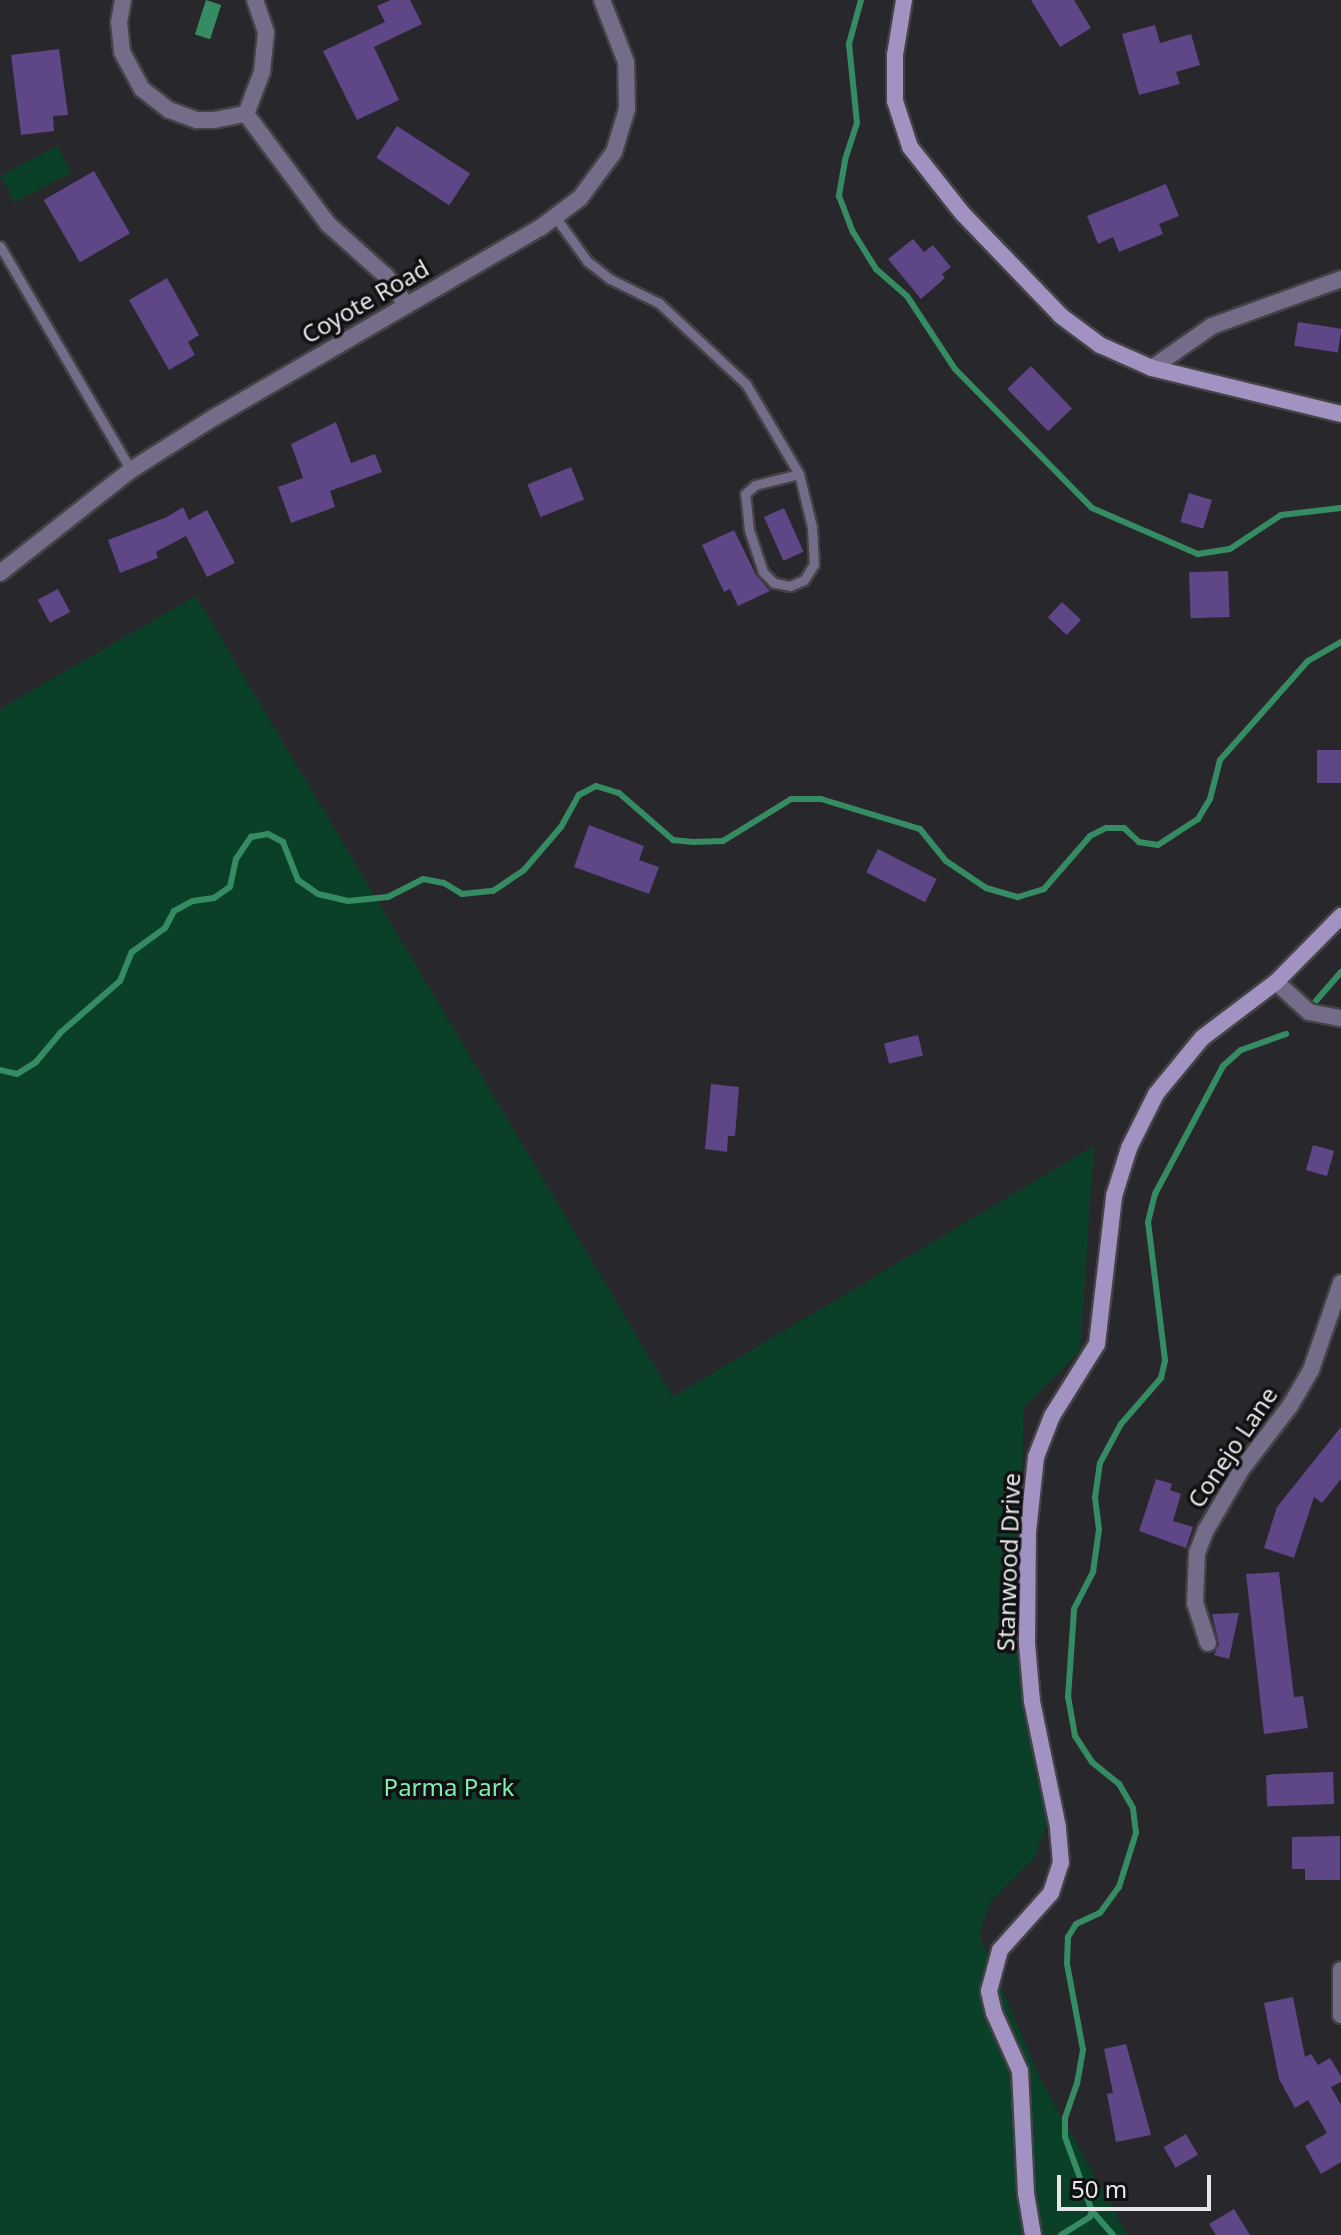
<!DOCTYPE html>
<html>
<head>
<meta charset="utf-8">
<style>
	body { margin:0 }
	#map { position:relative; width:1341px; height:2235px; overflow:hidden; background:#28272b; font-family:"Noto Sans",sans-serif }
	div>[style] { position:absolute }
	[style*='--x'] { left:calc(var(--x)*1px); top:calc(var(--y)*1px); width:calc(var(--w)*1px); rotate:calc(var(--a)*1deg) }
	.green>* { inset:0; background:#0b4028; transform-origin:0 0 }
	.water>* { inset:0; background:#368c62; transform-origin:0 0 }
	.stream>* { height:6px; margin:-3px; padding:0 3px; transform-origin:3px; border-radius:3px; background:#368c62 }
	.building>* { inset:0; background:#5f4687; transform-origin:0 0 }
	.roads { filter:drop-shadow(2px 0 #434245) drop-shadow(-2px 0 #434245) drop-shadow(0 2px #434245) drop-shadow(0 -2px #434245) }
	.service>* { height:9px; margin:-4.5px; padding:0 4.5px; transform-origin:4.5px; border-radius:4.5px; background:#756c8a }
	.minor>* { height:16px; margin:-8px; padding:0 8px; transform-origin:8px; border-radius:8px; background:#756c8a }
	.secondary>* { height:16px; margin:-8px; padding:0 8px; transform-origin:8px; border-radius:8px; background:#a292c2 }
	span { translate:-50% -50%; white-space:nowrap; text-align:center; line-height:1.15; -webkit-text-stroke:7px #111012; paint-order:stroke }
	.street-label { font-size:24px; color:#e7e6e8 }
	.park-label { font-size:24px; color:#7ef0b4 }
	.scale { position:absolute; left:1057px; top:2175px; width:154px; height:36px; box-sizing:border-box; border:4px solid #e7e6e8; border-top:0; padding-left:10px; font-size:24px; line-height:28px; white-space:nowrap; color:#e7e6e8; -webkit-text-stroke:6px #111012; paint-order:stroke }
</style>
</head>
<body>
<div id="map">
	<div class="green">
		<div style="left:57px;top:146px;width:30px;height:64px;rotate:62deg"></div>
		<div style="clip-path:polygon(196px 596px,673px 1397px,1094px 1146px,1080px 1351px,1024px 1408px,1019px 1592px,1049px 1820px,1035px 1857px,991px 1901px,979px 1934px,1040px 2079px,1128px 2235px,0 2235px,0 709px)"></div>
	</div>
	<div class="water">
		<div style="left:206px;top:0;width:16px;height:36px;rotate:18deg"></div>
	</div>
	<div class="stream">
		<div style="--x:861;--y:0;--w:46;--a:105.3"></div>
		<div style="--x:849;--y:44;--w:79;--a:84.2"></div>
		<div style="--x:857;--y:123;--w:40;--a:108"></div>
		<div style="--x:845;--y:161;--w:36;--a:100"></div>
		<div style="--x:839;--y:196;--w:39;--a:69"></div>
		<div style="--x:853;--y:232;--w:44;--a:58.1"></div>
		<div style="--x:876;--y:269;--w:41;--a:41.1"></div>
		<div style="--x:907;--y:296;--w:87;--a:56.7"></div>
		<div style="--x:955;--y:369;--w:195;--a:45.4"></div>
		<div style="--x:1092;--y:508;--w:116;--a:23.5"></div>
		<div style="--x:1198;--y:554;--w:32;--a:-9"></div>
		<div style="--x:1230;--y:549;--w:61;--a:-33.7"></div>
		<div style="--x:1281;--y:515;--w:60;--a:-6.7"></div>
		<div style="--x:1315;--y:1002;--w:40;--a:-49"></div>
		<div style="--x:0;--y:1070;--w:17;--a:13"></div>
		<div style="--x:17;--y:1074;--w:22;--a:-32"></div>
		<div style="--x:36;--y:1062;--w:38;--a:-50"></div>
		<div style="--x:60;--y:1033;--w:79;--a:-40.9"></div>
		<div style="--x:120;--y:981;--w:31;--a:-68"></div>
		<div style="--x:132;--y:952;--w:41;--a:-36"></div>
		<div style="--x:165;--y:928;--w:19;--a:-62"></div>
		<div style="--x:174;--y:911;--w:21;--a:-28"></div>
		<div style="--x:193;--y:901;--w:21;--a:-8"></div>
		<div style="--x:214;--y:898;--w:19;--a:-35"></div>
		<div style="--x:230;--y:887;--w:29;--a:-78"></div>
		<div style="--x:236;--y:859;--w:27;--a:-56"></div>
		<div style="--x:251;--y:837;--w:17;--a:-10"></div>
		<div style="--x:268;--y:834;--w:17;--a:28"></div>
		<div style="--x:283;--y:842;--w:41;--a:68.5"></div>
		<div style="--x:298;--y:880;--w:24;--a:35"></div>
		<div style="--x:318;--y:894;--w:31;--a:13"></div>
		<div style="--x:348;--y:901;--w:40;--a:-5.7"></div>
		<div style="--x:388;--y:897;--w:39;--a:-27"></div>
		<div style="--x:423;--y:879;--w:21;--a:11"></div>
		<div style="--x:444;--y:883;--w:21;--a:31"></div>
		<div style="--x:462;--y:894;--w:31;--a:-6"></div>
		<div style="--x:493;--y:891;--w:37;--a:-34"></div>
		<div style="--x:524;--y:870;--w:57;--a:-49.3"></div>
		<div style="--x:561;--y:827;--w:37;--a:-61"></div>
		<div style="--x:579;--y:795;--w:19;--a:-28"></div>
		<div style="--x:596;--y:786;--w:24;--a:17"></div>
		<div style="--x:619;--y:793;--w:72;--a:41"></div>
		<div style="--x:673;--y:840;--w:20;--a:6"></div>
		<div style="--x:693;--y:842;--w:30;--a:-2"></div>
		<div style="--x:723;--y:841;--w:80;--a:-31.7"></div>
		<div style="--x:791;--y:799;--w:30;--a:0"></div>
		<div style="--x:821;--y:799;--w:103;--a:16.9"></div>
		<div style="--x:920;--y:829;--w:41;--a:50.9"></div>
		<div style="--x:946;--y:861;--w:48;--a:34"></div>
		<div style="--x:986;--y:888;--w:33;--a:16"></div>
		<div style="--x:1018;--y:897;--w:27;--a:-17"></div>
		<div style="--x:1044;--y:889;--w:70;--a:-49"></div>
		<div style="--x:1090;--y:836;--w:18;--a:-27"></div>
		<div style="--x:1106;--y:828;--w:18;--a:0"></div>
		<div style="--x:1124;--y:828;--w:21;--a:43"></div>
		<div style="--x:1139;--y:842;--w:19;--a:9"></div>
		<div style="--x:1158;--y:845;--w:48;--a:-33"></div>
		<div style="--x:1198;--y:819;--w:23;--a:-59"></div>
		<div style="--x:1210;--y:799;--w:40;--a:-75.6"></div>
		<div style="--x:1220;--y:760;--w:132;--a:-48.4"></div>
		<div style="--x:1308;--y:661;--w:38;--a:-30"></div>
		<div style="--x:1061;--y:2235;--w:34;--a:-32"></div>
		<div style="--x:1090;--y:2217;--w:6;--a:-72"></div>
		<div style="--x:1113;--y:2235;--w:32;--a:-131"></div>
		<div style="--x:1092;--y:2211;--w:79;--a:-110"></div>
		<div style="--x:1065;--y:2137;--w:19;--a:-90"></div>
		<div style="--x:1065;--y:2118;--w:36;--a:-71"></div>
		<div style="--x:1077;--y:2084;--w:35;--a:-80"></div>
		<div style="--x:1083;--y:2050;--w:87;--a:-100.5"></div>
		<div style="--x:1067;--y:1964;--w:27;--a:-88"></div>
		<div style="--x:1068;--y:1937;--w:15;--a:-58"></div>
		<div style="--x:1076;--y:1924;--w:26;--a:-25"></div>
		<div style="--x:1100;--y:1913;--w:32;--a:-54"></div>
		<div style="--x:1119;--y:1887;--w:57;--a:-72.5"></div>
		<div style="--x:1136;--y:1833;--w:25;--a:-97"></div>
		<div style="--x:1133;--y:1808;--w:28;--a:-120"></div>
		<div style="--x:1119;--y:1784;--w:35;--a:-141"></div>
		<div style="--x:1092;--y:1762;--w:31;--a:-123"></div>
		<div style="--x:1075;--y:1736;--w:39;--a:-100"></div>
		<div style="--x:1068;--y:1698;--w:89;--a:-86.1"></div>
		<div style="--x:1074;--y:1609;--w:42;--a:-62.8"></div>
		<div style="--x:1093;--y:1572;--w:42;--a:-81.9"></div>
		<div style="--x:1099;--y:1530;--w:32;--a:-97"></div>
		<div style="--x:1095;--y:1498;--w:35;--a:-82"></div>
		<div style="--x:1100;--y:1463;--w:44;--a:-61.7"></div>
		<div style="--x:1121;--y:1424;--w:61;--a:-49"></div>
		<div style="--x:1161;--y:1378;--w:18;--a:-77"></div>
		<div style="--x:1165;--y:1360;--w:139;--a:-97"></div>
		<div style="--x:1148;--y:1222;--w:29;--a:-76"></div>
		<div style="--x:1155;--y:1194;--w:145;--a:-62"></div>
		<div style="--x:1223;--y:1066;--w:24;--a:-42"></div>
		<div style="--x:1241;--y:1050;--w:48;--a:-19.6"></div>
	</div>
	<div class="building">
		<div style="clip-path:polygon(391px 0,410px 0,422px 24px,374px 47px,399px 100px,357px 120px,323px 51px,385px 22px,377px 6px)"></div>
		<div style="clip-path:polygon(1031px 0,1074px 0,1091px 28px,1060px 47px)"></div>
		<div style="clip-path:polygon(1155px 25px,1160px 43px,1191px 34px,1200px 65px,1176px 72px,1180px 84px,1139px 95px,1122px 34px)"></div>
		<div style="clip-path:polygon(59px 49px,68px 115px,53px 116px,54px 131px,21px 135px,11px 55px)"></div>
		<div style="left:397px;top:126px;width:87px;height:38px;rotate:33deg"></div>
		<div style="left:94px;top:171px;width:72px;height:58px;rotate:60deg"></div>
		<div style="clip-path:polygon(1166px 184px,1179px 216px,1159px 224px,1163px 234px,1119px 252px,1113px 237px,1098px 244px,1087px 216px)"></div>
		<div style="clip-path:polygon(913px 239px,924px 252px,933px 245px,951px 267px,942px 274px,945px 278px,921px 299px,888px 259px)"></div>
		<div style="clip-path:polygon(167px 278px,199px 335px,188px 342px,195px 355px,169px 370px,129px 300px)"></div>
		<div style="left:1298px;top:322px;width:44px;height:24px;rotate:9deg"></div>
		<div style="left:1031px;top:366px;width:59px;height:33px;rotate:46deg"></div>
		<div style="clip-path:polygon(336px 422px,351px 463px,375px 454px,382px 472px,330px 491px,335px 507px,291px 523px,278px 487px,303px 478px,291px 444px)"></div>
		<div style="left:571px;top:467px;width:35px;height:47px;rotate:68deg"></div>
		<div style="left:1189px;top:493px;width:24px;height:30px;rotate:17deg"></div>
		<div style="clip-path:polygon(183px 507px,189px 520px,207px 510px,235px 563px,207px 577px,186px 536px,156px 552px,158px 558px,120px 573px,108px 540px,167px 517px)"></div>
		<div style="left:784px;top:508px;width:48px;height:22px;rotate:66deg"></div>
		<div style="clip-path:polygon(734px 530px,756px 575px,770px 591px,738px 606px,730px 589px,724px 592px,702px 545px)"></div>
		<div style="left:1228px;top:571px;width:46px;height:39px;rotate:88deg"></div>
		<div style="left:58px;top:589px;width:26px;height:23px;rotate:62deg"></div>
		<div style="left:1062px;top:602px;width:26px;height:21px;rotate:43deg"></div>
		<div style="left:1341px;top:750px;width:33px;height:24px;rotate:90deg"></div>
		<div style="clip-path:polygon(589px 825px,644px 846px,639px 860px,659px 867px,649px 894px,574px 867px)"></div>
		<div style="left:878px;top:849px;width:66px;height:26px;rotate:27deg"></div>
		<div style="left:918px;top:1035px;width:21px;height:35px;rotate:76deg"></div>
		<div style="clip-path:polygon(711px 1084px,739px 1087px,735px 1136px,728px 1136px,727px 1152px,705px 1149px)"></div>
		<div style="left:1313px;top:1145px;width:22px;height:26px;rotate:16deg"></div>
		<div style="clip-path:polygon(1341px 1427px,1341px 1479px,1322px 1503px,1314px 1497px,1294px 1558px,1264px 1548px,1277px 1507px)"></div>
		<div style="clip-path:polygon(1156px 1479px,1172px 1484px,1170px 1490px,1181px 1494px,1173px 1521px,1193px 1527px,1186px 1548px,1139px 1531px)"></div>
		<div style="clip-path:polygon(1279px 1572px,1294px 1697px,1303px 1696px,1308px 1728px,1264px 1734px,1246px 1574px)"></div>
		<div style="clip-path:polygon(1239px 1613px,1229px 1659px,1214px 1655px,1219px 1644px,1212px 1614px)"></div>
		<div style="left:1333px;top:1772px;width:32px;height:67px;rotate:88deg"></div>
		<div style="clip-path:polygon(1340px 1836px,1340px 1880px,1305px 1880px,1305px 1869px,1292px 1869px,1292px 1837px)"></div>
		<div style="clip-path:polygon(1293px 1997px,1305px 2057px,1311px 2054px,1318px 2065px,1330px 2058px,1341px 2076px,1341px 2082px,1331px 2087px,1341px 2105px,1341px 2162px,1321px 2174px,1305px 2146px,1327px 2133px,1308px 2100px,1295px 2108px,1279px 2079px,1264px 2003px)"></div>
		<div style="clip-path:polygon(1126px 2044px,1151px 2135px,1116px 2142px,1107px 2094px,1113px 2093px,1104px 2049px)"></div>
		<div style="left:1186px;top:2134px;width:24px;height:26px;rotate:60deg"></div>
		<div style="clip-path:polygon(1234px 2209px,1250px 2235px,1216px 2235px,1209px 2224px)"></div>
	</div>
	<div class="roads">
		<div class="service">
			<div style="--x:556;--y:218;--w:53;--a:54.2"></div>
			<div style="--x:587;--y:261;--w:29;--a:38"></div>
			<div style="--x:610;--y:279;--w:55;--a:26.1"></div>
			<div style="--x:659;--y:303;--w:119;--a:43"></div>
			<div style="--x:746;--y:384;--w:104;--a:59.5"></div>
			<div style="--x:799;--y:474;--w:55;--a:76.2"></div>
			<div style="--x:812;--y:527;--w:37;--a:87"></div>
			<div style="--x:814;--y:564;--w:19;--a:122"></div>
			<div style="--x:804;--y:580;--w:15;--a:157"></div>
			<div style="--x:790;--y:586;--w:16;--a:-169"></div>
			<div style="--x:774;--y:583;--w:16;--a:-135"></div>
			<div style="--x:763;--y:572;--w:44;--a:-108.4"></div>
			<div style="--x:749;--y:530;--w:36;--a:-96"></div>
			<div style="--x:745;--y:494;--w:13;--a:-42"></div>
			<div style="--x:755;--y:485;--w:45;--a:-14"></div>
			<div style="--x:0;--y:246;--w:259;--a:59.7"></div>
		</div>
		<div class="minor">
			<div style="--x:123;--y:0;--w:22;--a:100"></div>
			<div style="--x:119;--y:22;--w:30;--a:84"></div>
			<div style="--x:122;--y:52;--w:42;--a:61.6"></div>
			<div style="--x:142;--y:89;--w:34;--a:38"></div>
			<div style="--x:169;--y:110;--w:30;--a:20"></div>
			<div style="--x:197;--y:120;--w:17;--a:0"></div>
			<div style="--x:214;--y:120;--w:33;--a:-11"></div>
			<div style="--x:246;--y:114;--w:45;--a:-69.1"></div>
			<div style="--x:262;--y:72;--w:40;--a:-84.3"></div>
			<div style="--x:266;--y:32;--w:34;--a:-109"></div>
			<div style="--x:246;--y:114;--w:137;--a:53.3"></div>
			<div style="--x:328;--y:224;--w:78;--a:41.9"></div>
			<div style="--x:386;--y:276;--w:35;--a:55"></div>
			<div style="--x:1152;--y:368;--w:73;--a:-35"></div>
			<div style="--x:1212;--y:326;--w:137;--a:-20"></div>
			<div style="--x:0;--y:573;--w:167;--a:-38.2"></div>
			<div style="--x:131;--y:470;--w:97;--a:-32.4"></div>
			<div style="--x:213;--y:418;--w:378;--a:-30.2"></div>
			<div style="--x:540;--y:228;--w:50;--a:-36.9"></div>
			<div style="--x:580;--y:198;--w:57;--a:-53.5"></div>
			<div style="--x:614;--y:152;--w:45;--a:-73.2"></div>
			<div style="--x:627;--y:109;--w:47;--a:-91.2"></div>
			<div style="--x:626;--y:62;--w:66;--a:-111.2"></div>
			<div style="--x:1276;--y:982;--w:45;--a:42.3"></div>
			<div style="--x:1309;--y:1012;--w:33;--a:11"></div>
			<div style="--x:1208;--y:1643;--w:42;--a:-108"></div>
			<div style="--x:1195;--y:1603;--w:50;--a:-87.7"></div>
			<div style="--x:1197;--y:1553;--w:25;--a:-69"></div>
			<div style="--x:1206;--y:1530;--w:69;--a:-59.7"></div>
			<div style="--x:1241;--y:1470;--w:81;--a:-52.6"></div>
			<div style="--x:1290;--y:1406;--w:42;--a:-59.7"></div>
			<div style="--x:1311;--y:1370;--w:92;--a:-71"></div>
			<div style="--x:1341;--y:1970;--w:45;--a:90"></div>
		</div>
		<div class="secondary">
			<div style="--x:904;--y:0;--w:56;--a:99.3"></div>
			<div style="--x:895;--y:55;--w:46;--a:90"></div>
			<div style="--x:895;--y:101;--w:48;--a:71.9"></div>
			<div style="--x:910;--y:147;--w:85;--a:51.7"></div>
			<div style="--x:963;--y:214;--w:141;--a:46.1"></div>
			<div style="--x:1061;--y:316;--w:49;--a:36.6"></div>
			<div style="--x:1100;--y:345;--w:57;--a:23.9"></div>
			<div style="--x:1152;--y:368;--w:195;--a:13.7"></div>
			<div style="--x:1033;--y:2235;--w:43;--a:-99.5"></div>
			<div style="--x:1026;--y:2193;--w:122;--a:-92.8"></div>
			<div style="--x:1020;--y:2071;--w:64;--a:-114.1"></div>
			<div style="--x:994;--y:2013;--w:23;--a:-103"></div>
			<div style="--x:989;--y:1991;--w:42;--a:-75"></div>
			<div style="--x:1000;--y:1950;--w:76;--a:-48.2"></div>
			<div style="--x:1051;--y:1893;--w:32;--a:-72"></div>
			<div style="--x:1061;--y:1863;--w:36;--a:-95"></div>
			<div style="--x:1058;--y:1827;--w:129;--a:-101.7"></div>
			<div style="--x:1032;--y:1701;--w:57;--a:-95"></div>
			<div style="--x:1027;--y:1644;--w:112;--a:-89.5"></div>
			<div style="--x:1028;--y:1532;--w:75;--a:-83.9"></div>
			<div style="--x:1036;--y:1457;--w:44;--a:-68.7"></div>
			<div style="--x:1052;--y:1416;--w:85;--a:-58"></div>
			<div style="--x:1097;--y:1344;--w:149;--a:-83.4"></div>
			<div style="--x:1114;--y:1196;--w:50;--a:-72.6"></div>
			<div style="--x:1129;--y:1148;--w:60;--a:-63.4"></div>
			<div style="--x:1156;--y:1094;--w:72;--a:-50.6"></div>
			<div style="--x:1202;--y:1038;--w:93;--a:-37.1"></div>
			<div style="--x:1276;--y:982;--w:93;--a:-45.4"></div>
		</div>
	</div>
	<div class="street-label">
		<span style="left:365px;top:301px;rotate:-30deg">Coyote Road</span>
		<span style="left:1232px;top:1447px;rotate:-56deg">Conejo Lane</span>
		<span style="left:1008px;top:1562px;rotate:-88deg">Stanwood Drive</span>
	</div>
	<div class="park-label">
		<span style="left:449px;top:1787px">Parma Park</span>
	</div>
	<div class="scale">50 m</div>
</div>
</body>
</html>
